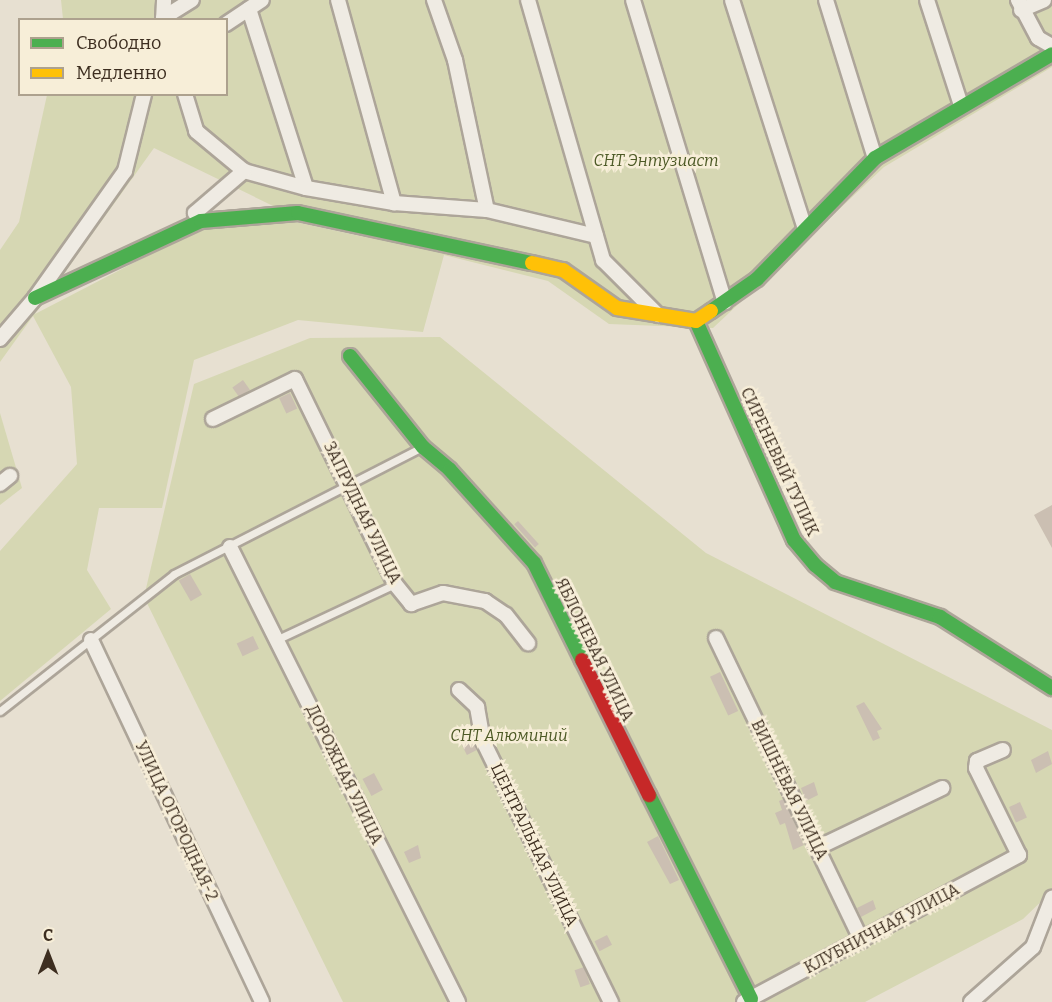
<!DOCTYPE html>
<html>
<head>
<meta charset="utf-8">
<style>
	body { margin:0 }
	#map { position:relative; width:1052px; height:1002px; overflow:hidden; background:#e7e0d1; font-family:Bitter,serif }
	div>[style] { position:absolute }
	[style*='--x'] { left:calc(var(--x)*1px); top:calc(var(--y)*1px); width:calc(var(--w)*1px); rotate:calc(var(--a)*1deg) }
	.green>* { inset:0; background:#d6d7b3 }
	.building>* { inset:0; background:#cbbfb2; transform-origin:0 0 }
	.roads { filter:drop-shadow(2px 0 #ada599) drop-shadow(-2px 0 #ada599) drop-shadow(0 2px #ada599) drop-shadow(0 -2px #ada599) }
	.lane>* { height:7px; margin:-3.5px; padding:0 3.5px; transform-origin:3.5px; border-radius:3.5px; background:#efebe3 }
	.street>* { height:14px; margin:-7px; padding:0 7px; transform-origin:7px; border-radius:7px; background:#efebe3 }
	.fast>* { height:14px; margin:-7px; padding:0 7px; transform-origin:7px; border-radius:7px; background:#4caf50 }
	.slow>* { height:14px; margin:-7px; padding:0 7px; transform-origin:7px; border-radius:7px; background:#ffc107 }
	.jam>* { height:14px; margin:-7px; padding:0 7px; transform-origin:7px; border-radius:7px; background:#c62828 }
	span { translate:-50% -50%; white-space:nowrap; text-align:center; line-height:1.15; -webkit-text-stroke:5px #f7eed8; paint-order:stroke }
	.park-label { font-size:16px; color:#4d5a26; font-style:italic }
	.street-label { font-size:16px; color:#3d2e20 }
	.legend { position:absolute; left:18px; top:18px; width:210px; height:78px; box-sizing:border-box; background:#f7eed8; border:2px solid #ada18e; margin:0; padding:8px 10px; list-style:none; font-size:18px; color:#3d2e20 }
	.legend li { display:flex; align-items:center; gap:12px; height:30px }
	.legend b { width:30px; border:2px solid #ada18e }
	.north { position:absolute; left:18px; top:924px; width:60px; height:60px; -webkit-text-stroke:4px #f7eed8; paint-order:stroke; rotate:0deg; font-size:16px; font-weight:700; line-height:24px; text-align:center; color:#3d2e20 }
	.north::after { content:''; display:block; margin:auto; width:21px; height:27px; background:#3d2e20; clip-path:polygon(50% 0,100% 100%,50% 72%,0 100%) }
</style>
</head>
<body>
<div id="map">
	<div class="green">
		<div style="clip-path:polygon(evenodd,61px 0,1052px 0,1052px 67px,884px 167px,713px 328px,609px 324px,548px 281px,444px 255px,423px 332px,298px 320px,194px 360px,162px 508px,99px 508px,87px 570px,111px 609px,0 701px,0 551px,77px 464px,71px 387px,33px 316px,0 362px,0 250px,19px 222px,47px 95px,226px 94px,226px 20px,63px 19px,61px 0,154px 148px,302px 220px,369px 238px,295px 222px,197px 230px,35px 314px,154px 148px)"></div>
		<div style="clip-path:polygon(440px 337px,706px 553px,1052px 730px,1052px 891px,1023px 919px,865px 1002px,343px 1002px,144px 597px,194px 384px,310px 338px)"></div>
		<div style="clip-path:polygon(0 413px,22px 488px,0 505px)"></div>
	</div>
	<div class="building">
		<div style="left:243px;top:380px;width:12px;height:13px;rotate:55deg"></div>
		<div style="left:290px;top:393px;width:17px;height:12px;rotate:65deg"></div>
		<div style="clip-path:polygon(1052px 505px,1052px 548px,1034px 515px)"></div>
		<div style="left:518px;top:521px;width:31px;height:5px;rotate:48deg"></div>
		<div style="left:190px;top:574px;width:24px;height:13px;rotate:60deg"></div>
		<div style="left:253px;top:636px;width:14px;height:18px;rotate:65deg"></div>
		<div style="left:720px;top:672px;width:43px;height:11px;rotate:65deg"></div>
		<div style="clip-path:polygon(864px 702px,882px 729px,877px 731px,880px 738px,873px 741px,856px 706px)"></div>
		<div style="left:464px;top:725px;width:28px;height:11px;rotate:63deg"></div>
		<div style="clip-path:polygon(1048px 751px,1052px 764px,1036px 773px,1031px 760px)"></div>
		<div style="left:374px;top:773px;width:19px;height:13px;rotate:62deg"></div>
		<div style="clip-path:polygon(814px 782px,818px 795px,806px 801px,801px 788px)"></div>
		<div style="clip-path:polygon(784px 799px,804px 845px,793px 850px,785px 823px,780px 825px,775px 813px,782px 810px,779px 801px)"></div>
		<div style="left:1020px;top:802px;width:17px;height:12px;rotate:66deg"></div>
		<div style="clip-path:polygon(658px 836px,679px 880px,670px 884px,647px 842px)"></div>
		<div style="clip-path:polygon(418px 845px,421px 858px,409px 863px,404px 852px)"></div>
		<div style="clip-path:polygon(873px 900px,876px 909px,861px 917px,857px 908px)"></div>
		<div style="left:607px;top:935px;width:11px;height:14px;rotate:63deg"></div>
		<div style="left:584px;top:967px;width:18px;height:10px;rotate:71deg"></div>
	</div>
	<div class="roads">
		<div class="lane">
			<div style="--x:278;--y:639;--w:129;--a:-25.2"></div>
			<div style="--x:0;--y:711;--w:221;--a:-38.2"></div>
			<div style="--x:174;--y:574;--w:276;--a:-27.1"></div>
		</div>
		<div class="street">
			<div style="--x:338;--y:0;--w:211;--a:74.6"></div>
			<div style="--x:434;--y:0;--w:64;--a:70.7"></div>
			<div style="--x:455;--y:60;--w:153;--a:78"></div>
			<div style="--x:528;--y:0;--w:271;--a:73.9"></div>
			<div style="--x:603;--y:260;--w:78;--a:45"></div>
			<div style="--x:633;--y:0;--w:316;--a:73.1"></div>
			<div style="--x:732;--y:0;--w:237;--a:72.3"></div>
			<div style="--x:826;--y:0;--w:165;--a:72.8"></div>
			<div style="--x:927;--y:0;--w:110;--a:72.1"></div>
			<div style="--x:1018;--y:0;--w:43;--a:62.2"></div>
			<div style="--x:1038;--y:38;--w:16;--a:30"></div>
			<div style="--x:249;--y:9;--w:188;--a:72.3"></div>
			<div style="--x:1021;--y:10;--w:25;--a:-23"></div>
			<div style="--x:163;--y:18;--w:34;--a:-32"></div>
			<div style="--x:163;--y:20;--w:20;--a:-87"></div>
			<div style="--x:226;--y:24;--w:43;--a:-33.7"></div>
			<div style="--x:185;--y:94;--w:39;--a:73"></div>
			<div style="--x:196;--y:131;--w:62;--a:39.8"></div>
			<div style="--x:244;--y:171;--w:64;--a:15.3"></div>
			<div style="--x:306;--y:188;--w:89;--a:9.7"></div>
			<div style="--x:394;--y:203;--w:93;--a:4.3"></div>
			<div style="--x:487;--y:210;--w:112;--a:13.4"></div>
			<div style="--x:201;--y:221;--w:10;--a:-127"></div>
			<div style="--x:195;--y:213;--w:65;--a:-40.6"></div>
			<div style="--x:0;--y:339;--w:54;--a:-49.5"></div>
			<div style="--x:35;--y:298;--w:156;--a:-54.7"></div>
			<div style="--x:125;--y:171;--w:79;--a:-76.1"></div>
			<div style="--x:213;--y:419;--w:91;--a:-26"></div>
			<div style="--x:295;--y:379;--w:228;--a:64"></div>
			<div style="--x:395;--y:584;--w:26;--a:51"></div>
			<div style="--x:411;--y:604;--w:34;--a:-19"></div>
			<div style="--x:443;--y:593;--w:43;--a:10.8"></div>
			<div style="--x:485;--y:601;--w:25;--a:34"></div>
			<div style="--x:506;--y:615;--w:36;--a:52"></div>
			<div style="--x:0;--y:484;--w:13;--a:-39"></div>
			<div style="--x:230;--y:547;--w:509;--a:63.38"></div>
			<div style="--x:716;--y:638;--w:336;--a:64.3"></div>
			<div style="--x:91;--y:640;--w:400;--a:64.7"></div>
			<div style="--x:459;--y:690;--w:25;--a:43"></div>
			<div style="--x:477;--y:707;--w:35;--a:80"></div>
			<div style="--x:483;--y:741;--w:291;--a:63.9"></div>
			<div style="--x:817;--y:848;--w:139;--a:-25.6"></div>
			<div style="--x:744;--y:1002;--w:312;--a:-28.1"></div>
			<div style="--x:1019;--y:855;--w:97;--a:-116.3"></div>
			<div style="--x:976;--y:768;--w:7;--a:-82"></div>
			<div style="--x:977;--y:761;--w:28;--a:-23"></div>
			<div style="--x:971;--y:1002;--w:83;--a:-41.6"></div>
			<div style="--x:1033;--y:947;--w:53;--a:-68.8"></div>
		</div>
		<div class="fast">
			<div style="--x:35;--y:298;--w:183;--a:-24.9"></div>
			<div style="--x:201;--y:221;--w:97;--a:-4.7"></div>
			<div style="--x:298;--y:213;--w:239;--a:12.1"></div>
			<div style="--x:711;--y:311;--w:56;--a:-34.8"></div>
			<div style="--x:757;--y:279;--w:169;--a:-45.7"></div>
			<div style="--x:875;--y:158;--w:205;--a:-30.4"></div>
			<div style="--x:696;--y:321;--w:240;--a:65.9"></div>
			<div style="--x:794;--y:540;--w:33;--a:50"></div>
			<div style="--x:815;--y:565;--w:26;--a:40"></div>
			<div style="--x:835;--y:582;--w:111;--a:18.4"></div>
			<div style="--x:940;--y:617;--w:133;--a:32.4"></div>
			<div style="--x:350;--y:356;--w:117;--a:51.3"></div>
			<div style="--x:423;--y:447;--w:35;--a:40"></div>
			<div style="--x:450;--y:470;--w:125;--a:47.9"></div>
			<div style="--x:534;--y:563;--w:108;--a:63.7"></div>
			<div style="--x:649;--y:795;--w:228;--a:63.4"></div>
		</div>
		<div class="slow">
			<div style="--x:532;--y:263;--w:32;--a:13"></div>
			<div style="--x:563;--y:270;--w:66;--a:35.1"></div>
			<div style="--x:617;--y:308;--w:80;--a:9.3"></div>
			<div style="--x:696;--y:321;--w:18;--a:-34"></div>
		</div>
		<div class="jam">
			<div style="--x:582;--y:660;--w:151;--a:63.6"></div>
		</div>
	</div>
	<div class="park-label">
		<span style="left:656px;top:161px">СНТ Энтузиаст</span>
		<span style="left:509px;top:736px">СНТ Алюминий</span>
	</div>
	<div class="street-label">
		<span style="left:779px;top:462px;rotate:65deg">СИРЕНЕВЫЙ ТУПИК</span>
		<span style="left:362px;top:513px;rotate:64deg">ЗАПРУДНАЯ УЛИЦА</span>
		<span style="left:594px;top:650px;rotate:64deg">ЯБЛОНЕВАЯ УЛИЦА</span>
		<span style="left:344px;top:775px;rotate:64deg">ДОРОЖНАЯ УЛИЦА</span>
		<span style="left:789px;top:790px;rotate:64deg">ВИШНЁВАЯ УЛИЦА</span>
		<span style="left:176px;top:821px;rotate:65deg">УЛИЦА ОГОРОДНАЯ-2</span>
		<span style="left:534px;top:845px;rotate:64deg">ЦЕНТРАЛЬНАЯ УЛИЦА</span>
		<span style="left:882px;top:929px;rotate:-28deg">КЛУБНИЧНАЯ УЛИЦА</span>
	</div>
	<ul class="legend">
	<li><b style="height:8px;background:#4caf50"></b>Свободно</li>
	<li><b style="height:8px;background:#ffc107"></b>Медленно</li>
	</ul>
	<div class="north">С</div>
</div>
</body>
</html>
